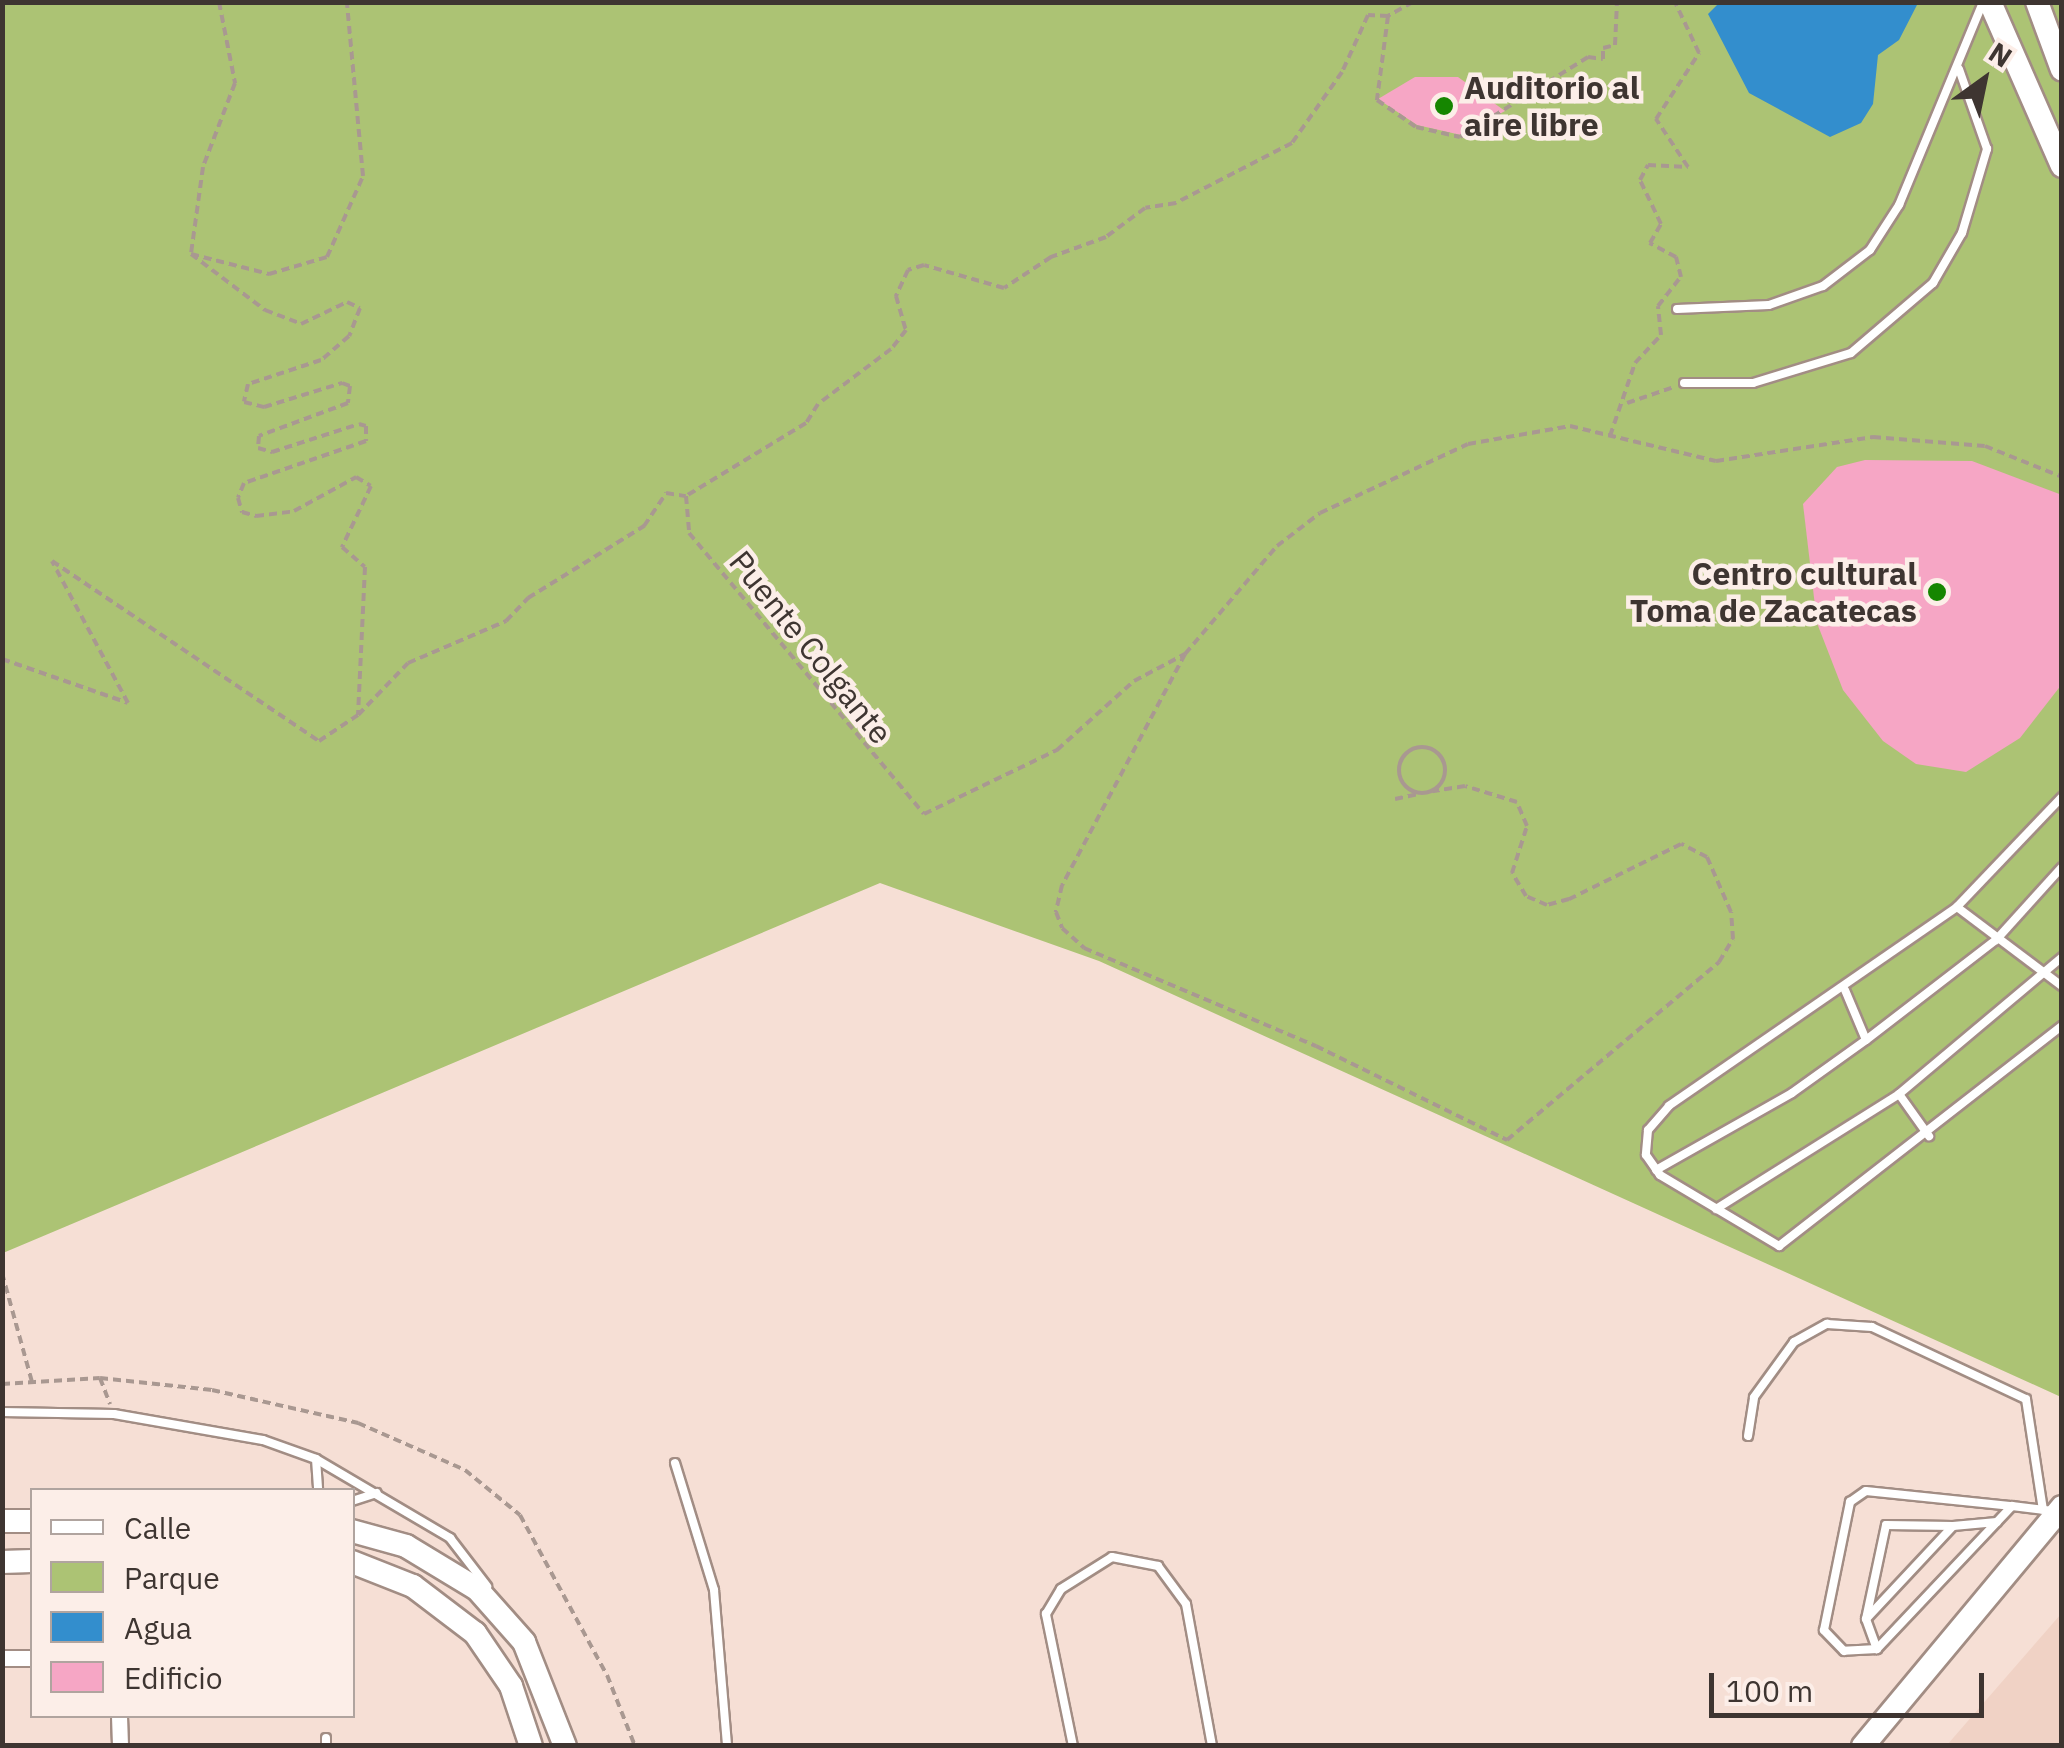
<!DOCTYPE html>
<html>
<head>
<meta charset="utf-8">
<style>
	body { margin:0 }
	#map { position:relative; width:2064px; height:1748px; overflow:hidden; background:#f6dfd5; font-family:"IBM Plex Sans",sans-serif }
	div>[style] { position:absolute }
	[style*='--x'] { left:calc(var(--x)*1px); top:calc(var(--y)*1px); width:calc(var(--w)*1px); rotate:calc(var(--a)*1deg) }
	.built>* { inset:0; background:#f0d2c5 }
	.green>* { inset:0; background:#acc374 }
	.water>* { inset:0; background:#338ecd }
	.building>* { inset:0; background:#f6a6c5 }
	.path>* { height:4px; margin-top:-2px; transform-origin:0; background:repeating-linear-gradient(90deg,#a99891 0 8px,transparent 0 13px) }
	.path>.ring { margin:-2px; padding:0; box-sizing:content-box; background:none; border:4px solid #a99891; border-radius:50% }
	.roads { filter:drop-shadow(2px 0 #a28d84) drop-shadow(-2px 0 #a28d84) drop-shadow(0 2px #a28d84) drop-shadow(0 -2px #a28d84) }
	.lane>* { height:8px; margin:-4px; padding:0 4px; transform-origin:4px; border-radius:4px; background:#fff }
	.street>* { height:15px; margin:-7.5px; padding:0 7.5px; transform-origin:7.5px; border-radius:7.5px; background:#fff }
	.secondary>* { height:22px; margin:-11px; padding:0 11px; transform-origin:11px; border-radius:11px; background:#fff }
	.dots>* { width:28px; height:28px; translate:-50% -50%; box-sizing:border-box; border:5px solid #fceee8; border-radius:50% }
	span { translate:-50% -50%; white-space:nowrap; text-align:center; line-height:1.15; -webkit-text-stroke:9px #fceee8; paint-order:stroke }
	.poi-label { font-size:32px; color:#3e3531; font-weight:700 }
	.left { translate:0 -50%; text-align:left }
	.right { translate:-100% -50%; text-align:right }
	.street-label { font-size:32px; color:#3e3531 }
	.frame { position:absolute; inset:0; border:5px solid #3e3531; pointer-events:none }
	.legend { position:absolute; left:30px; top:1488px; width:325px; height:230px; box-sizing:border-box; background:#fceee8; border:2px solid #b0a49f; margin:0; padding:12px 18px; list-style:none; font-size:30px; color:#3e3531 }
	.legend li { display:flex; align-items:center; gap:20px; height:50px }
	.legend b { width:50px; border:2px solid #b0a49f }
	.north { position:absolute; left:1934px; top:30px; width:100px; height:100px; -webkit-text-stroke:8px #fceee8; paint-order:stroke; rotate:33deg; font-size:28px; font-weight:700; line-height:40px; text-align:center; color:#3e3531 }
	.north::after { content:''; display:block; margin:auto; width:35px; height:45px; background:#3e3531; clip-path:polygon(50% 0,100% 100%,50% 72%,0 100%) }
	.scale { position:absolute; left:1709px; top:1673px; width:275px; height:45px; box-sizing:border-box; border:5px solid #3e3531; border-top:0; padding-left:12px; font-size:30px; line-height:35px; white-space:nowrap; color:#3e3531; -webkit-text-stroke:8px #fceee8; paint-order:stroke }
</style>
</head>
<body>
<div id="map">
	<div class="built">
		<div style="clip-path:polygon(2061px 1614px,2061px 1745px,1947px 1745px)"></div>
	</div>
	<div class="green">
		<div style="clip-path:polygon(3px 3px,2061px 3px,2061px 1397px,1099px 961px,880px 883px,3px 1253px)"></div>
	</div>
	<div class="water">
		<div style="clip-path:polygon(1719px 3px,1719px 2px,1918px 3px,1899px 40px,1878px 55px,1873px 104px,1861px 123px,1830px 137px,1749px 93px,1708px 14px)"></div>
	</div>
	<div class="building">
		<div style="clip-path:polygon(1415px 77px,1458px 77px,1505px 111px,1461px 135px,1417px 125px,1378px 99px)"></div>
		<div style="clip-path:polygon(1865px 460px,1972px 461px,2062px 495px,2062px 684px,2020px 738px,1966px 772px,1916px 764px,1883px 741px,1843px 690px,1817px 623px,1803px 504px,1837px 467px)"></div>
	</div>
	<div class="path">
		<div style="--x:219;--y:2;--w:83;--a:78.8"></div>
		<div style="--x:235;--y:83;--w:90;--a:110.9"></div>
		<div style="--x:203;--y:167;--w:88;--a:97.9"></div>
		<div style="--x:191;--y:254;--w:81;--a:14.4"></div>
		<div style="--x:269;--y:274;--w:60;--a:-16.3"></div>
		<div style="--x:327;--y:257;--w:89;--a:-66"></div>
		<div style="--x:363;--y:176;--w:175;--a:-95.3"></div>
		<div style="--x:1413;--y:2;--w:29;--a:151"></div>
		<div style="--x:1388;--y:16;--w:85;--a:97.5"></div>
		<div style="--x:1377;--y:100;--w:47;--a:34.7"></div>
		<div style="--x:1416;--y:127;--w:45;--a:12.8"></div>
		<div style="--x:1460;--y:137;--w:151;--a:-32"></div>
		<div style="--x:1588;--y:57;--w:15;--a:8"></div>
		<div style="--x:1603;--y:59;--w:11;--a:-90"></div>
		<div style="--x:1603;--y:48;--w:12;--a:-14"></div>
		<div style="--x:1615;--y:45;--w:43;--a:-87.3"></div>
		<div style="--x:1388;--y:16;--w:20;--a:-177"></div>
		<div style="--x:1368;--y:15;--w:63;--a:114.5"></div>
		<div style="--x:1342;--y:72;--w:87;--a:125.2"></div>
		<div style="--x:1292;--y:143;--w:131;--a:152.7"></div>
		<div style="--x:1176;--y:203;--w:31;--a:171"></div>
		<div style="--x:1145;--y:208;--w:49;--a:143.4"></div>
		<div style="--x:1106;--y:237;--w:59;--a:160"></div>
		<div style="--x:1051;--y:257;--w:56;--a:146.6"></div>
		<div style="--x:1004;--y:288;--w:83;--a:-164"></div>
		<div style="--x:924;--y:265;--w:17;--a:163"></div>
		<div style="--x:908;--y:270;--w:29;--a:115"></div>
		<div style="--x:896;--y:296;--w:35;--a:74"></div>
		<div style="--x:906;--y:330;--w:24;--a:128"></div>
		<div style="--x:891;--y:349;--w:91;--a:143"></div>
		<div style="--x:818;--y:404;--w:22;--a:122"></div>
		<div style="--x:806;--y:423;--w:140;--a:148.7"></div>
		<div style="--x:686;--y:496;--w:37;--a:85"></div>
		<div style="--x:689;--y:533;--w:366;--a:50.1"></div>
		<div style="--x:924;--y:814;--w:148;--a:-25.7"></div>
		<div style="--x:1057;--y:750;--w:103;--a:-41.9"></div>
		<div style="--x:1134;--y:681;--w:58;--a:-27.9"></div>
		<div style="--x:1185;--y:654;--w:142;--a:-49.6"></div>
		<div style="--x:1277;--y:546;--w:54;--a:-37.5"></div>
		<div style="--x:1320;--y:513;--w:163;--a:-25"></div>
		<div style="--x:1468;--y:444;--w:104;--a:-10"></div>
		<div style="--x:1570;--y:426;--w:150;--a:13.5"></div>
		<div style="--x:1716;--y:461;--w:159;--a:-8.7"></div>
		<div style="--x:1873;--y:437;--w:112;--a:4.6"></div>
		<div style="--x:1985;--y:446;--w:83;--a:21.9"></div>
		<div style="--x:191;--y:254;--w:93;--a:37.1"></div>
		<div style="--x:265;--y:310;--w:39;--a:21"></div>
		<div style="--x:301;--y:324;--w:51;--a:-25.6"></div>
		<div style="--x:347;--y:302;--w:14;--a:25"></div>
		<div style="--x:360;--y:308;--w:30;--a:111"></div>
		<div style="--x:349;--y:336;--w:37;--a:139"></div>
		<div style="--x:321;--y:360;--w:77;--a:161.8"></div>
		<div style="--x:248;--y:384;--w:18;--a:103"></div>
		<div style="--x:244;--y:402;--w:21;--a:14"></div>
		<div style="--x:264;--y:407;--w:82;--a:-17.1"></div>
		<div style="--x:342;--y:383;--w:9;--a:21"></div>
		<div style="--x:350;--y:386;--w:17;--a:97"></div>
		<div style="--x:348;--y:403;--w:95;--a:159.7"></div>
		<div style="--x:259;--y:436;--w:12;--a:95"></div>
		<div style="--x:258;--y:448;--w:15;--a:16"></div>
		<div style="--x:272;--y:452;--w:91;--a:-17.8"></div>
		<div style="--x:359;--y:424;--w:7;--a:16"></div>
		<div style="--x:366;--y:426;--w:15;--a:90"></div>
		<div style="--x:366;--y:441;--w:129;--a:161"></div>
		<div style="--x:244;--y:483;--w:16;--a:112"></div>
		<div style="--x:238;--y:498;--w:15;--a:74"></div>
		<div style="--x:242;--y:512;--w:15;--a:16"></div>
		<div style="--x:256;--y:516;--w:38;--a:-7"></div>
		<div style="--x:294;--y:511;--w:71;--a:-28.7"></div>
		<div style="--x:356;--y:477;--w:17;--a:31"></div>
		<div style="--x:371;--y:486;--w:68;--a:115.4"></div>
		<div style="--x:342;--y:547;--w:30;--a:41"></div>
		<div style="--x:365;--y:567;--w:148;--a:92.7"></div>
		<div style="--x:1627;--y:403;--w:50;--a:-18.8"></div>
		<div style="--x:1610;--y:436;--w:77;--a:-71.1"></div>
		<div style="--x:1635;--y:363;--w:38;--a:-47"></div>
		<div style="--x:1661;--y:335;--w:29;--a:-96"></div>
		<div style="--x:1658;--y:306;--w:37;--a:-52"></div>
		<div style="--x:1681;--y:277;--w:21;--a:-104"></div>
		<div style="--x:1676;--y:257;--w:30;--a:-152"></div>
		<div style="--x:1650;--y:243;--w:22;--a:-60"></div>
		<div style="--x:1661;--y:224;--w:49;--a:-115.5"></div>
		<div style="--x:1640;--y:180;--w:17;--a:-62"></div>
		<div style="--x:1648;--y:165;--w:40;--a:2.9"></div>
		<div style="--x:1688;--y:167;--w:58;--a:-123.7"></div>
		<div style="--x:1656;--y:119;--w:79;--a:-56.9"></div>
		<div style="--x:1699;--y:53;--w:56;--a:-115.2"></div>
		<div style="--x:1185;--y:654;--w:262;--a:118"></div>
		<div style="--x:1062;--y:885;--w:28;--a:103"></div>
		<div style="--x:1056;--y:912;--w:17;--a:69"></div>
		<div style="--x:1062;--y:928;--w:30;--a:42"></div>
		<div style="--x:1084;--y:948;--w:252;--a:22.9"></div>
		<div style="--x:1316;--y:1046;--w:213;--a:26.2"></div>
		<div style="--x:1507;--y:1140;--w:277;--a:-40"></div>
		<div style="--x:1719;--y:962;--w:27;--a:-59"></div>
		<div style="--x:1733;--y:939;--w:27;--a:-94"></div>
		<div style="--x:1731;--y:912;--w:60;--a:-113.6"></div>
		<div style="--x:1707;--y:857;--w:29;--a:-153"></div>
		<div style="--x:1681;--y:844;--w:125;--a:153.8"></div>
		<div style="--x:1569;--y:899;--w:23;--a:165"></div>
		<div style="--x:1547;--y:905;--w:23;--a:-157"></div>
		<div style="--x:1526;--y:896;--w:27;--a:-121"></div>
		<div style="--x:1512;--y:873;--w:49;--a:-72.3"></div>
		<div style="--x:1527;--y:826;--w:26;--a:-113"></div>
		<div style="--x:1517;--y:802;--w:54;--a:-162.9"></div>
		<div style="--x:1465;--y:786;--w:33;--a:171"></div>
		<div style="--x:2;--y:659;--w:133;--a:19.2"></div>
		<div style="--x:128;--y:703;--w:161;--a:-118.2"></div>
		<div style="--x:52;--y:561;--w:322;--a:34"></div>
		<div style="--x:319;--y:741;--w:47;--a:-33.7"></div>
		<div style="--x:358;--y:715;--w:72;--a:-46.1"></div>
		<div style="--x:408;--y:663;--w:107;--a:-23.2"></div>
		<div style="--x:506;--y:621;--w:32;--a:-46"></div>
		<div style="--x:528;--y:598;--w:137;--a:-31.8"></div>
		<div style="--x:644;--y:526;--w:40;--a:-56"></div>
		<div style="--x:666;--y:493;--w:20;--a:9"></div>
		<div class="ring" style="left:1399px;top:747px;width:42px;height:42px"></div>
		<div style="--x:1395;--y:799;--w:24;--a:-12"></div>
		<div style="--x:2;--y:1273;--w:113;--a:74.6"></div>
		<div style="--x:100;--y:1378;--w:113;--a:6.1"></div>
		<div style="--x:212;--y:1390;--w:150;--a:12.7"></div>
		<div style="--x:358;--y:1423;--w:117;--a:23.7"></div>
		<div style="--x:465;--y:1470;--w:71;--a:39.3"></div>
		<div style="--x:520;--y:1515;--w:182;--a:61.5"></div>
		<div style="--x:607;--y:1675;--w:76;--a:68.5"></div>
		<div style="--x:2;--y:1384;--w:98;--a:-3.5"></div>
		<div style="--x:100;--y:1378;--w:28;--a:69"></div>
	</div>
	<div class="roads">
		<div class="lane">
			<div style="--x:1677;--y:309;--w:92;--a:-2.5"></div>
			<div style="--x:1769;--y:305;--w:57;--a:-19.4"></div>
			<div style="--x:1823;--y:286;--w:59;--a:-37.5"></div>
			<div style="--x:1870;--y:250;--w:54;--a:-57.2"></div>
			<div style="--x:1899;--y:205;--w:220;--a:-67.5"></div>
			<div style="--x:1684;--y:383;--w:69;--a:0"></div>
			<div style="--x:1753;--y:383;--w:102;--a:-17"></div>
			<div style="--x:1851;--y:353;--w:108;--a:-40.5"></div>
			<div style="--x:1933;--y:283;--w:58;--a:-59.9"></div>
			<div style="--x:1962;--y:233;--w:88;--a:-73.4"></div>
			<div style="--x:1987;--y:149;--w:85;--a:-109.3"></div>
			<div style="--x:2062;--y:797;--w:152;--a:133.7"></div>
			<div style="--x:1957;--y:907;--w:350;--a:145.4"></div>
			<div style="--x:1669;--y:1106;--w:32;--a:131"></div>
			<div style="--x:1648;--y:1130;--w:25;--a:95"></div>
			<div style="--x:1646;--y:1155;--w:24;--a:55"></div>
			<div style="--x:1660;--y:1175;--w:139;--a:30.8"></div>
			<div style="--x:1779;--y:1246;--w:358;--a:-37.9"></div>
			<div style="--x:1957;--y:907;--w:131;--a:37"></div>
			<div style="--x:1845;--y:990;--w:54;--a:67.2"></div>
			<div style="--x:1899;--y:1094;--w:52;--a:54.5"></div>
			<div style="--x:1656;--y:1170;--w:156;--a:-29.5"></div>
			<div style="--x:1792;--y:1093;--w:91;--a:-35.6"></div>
			<div style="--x:1866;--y:1040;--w:164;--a:-37.6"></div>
			<div style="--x:1996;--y:940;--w:98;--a:-47.9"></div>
			<div style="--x:1716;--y:1209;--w:216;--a:-32.1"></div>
			<div style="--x:1899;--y:1094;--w:213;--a:-40"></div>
			<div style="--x:2;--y:1412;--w:112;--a:1"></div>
			<div style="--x:114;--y:1414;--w:151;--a:9.9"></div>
			<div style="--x:263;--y:1440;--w:56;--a:19.7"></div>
			<div style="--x:316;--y:1459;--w:156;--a:30.5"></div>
			<div style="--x:450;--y:1538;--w:61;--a:52.4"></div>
			<div style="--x:1748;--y:1436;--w:39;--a:-81"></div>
			<div style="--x:1754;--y:1397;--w:68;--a:-54"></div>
			<div style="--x:1794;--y:1342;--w:38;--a:-29"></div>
			<div style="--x:1827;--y:1324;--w:45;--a:3.8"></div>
			<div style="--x:1872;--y:1327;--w:170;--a:25.1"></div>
			<div style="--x:2026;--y:1399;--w:112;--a:81.3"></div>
			<div style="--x:316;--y:1459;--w:31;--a:86"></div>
			<div style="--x:675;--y:1463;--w:133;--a:72.9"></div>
			<div style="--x:714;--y:1590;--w:157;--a:85.2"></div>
			<div style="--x:352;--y:1501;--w:26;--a:-18"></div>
			<div style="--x:2012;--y:1506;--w:197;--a:133.4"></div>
			<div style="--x:1877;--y:1649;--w:33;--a:177"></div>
			<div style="--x:1844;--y:1651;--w:29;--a:-134"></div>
			<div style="--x:1824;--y:1630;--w:131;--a:-78.5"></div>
			<div style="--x:1850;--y:1502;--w:19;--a:-35"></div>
			<div style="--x:1866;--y:1491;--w:147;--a:5.9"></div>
			<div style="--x:2012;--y:1506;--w:41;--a:7"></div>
			<div style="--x:1953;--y:1526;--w:44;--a:-5.2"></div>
			<div style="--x:1866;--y:1619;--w:127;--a:-46.9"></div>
			<div style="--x:1953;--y:1526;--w:67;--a:-179.1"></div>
			<div style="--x:1886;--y:1525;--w:96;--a:102"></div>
			<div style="--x:1866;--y:1619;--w:32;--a:70"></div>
			<div style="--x:326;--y:1746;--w:8;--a:-90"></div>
			<div style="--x:1073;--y:1746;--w:135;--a:-101.6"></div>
			<div style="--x:1046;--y:1614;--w:29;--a:-59"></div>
			<div style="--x:1061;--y:1589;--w:60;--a:-32.1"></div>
			<div style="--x:1112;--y:1557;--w:47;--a:11.1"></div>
			<div style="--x:1158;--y:1566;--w:47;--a:53.6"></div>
			<div style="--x:1186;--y:1604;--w:144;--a:79.6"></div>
		</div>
		<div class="street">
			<div style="--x:2;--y:1658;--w:30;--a:0"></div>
			<div style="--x:119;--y:1716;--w:30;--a:88"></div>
		</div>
		<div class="secondary">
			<div style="--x:1990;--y:2;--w:179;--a:66.3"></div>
			<div style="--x:2037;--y:2;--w:72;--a:69.8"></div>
			<div style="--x:2;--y:1521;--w:30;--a:0"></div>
			<div style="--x:352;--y:1531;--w:56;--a:15.5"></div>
			<div style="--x:406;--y:1546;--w:83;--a:31.2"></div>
			<div style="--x:477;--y:1589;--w:71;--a:48.4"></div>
			<div style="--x:524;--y:1642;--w:112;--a:68.5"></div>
			<div style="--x:2;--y:1562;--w:30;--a:-2"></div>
			<div style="--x:352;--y:1562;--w:66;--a:21.5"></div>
			<div style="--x:413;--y:1586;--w:78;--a:37.2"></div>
			<div style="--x:475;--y:1633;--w:64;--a:55.8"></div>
			<div style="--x:511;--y:1686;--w:63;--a:71.6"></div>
			<div style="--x:1863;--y:1746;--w:311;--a:-50.2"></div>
		</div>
	</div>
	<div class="dots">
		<div style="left:1444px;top:106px;background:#158600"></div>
		<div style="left:1937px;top:592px;background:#158600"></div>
	</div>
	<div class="poi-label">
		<span class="left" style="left:1464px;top:106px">Auditorio al<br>aire libre</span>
		<span class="right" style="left:1917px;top:592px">Centro cultural<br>Toma de Zacatecas</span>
	</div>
	<div class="street-label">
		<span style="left:811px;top:647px;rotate:51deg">Puente Colgante</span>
	</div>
	<div class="frame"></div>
	<ul class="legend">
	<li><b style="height:12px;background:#fff"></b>Calle</li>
	<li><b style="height:28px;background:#acc374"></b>Parque</li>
	<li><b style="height:28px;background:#338ecd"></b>Agua</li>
	<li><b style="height:28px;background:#f6a6c5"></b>Edificio</li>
	</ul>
	<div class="north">N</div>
	<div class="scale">100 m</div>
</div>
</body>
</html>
